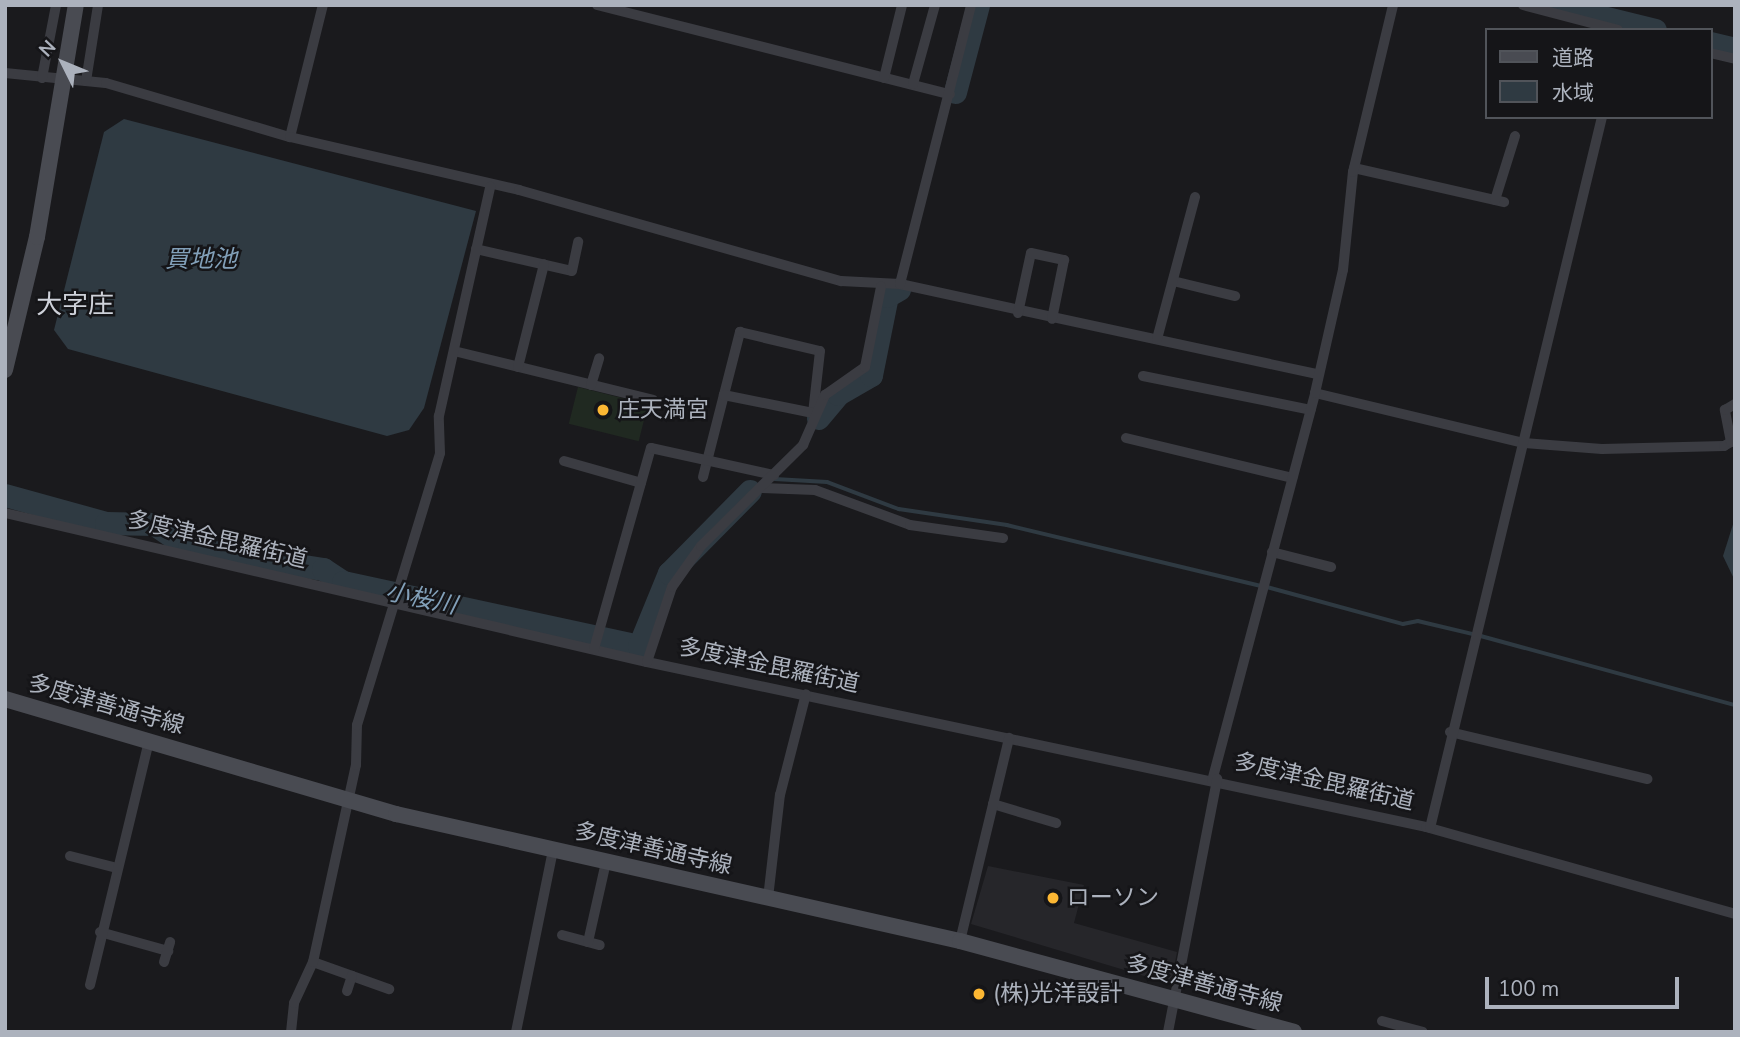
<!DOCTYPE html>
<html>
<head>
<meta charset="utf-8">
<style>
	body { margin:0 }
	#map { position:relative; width:1740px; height:1037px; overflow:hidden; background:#1a1a1d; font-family:"Nunito Sans","Noto Sans JP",sans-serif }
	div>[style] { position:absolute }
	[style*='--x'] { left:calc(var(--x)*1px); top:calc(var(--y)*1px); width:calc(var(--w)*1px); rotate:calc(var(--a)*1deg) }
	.built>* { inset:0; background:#26262a }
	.green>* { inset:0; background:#202921; transform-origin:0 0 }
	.water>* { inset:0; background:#2f3a42 }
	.stream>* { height:3.5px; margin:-1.75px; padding:0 1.75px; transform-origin:1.75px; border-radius:1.75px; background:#2f3a42 }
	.river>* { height:23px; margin:-11.5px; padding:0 11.5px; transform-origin:11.5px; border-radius:11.5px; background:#2f3a42 }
	.street>* { height:10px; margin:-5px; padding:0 5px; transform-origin:5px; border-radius:5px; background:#3b3c42 }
	.secondary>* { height:16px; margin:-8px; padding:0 8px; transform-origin:8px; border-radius:8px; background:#494b52 }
	.dots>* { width:19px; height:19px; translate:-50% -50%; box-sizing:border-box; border:4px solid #151518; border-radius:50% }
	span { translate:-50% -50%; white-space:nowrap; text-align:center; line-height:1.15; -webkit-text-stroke:5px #151518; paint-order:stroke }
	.poi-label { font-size:23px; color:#acb2bd }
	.left { translate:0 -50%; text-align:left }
	.street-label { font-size:23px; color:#acb2bd }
	.water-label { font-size:24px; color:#82a0b9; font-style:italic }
	.quarter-label { font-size:26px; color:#ced1d9 }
	.frame { position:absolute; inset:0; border:7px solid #acb2bd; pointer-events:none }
	.legend { position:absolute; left:1485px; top:28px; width:228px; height:91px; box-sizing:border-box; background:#151518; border:2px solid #51545a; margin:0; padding:9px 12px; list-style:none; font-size:21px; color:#acb2bd }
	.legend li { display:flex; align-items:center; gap:14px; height:35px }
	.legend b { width:35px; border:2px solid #51545a }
	.north { position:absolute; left:28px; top:28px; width:70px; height:70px; -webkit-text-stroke:5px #151518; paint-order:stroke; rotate:313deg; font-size:19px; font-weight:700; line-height:28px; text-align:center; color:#acb2bd }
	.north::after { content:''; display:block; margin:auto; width:24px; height:32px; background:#acb2bd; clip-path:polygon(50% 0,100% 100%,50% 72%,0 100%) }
	.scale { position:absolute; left:1485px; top:977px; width:194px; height:32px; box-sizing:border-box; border:4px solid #acb2bd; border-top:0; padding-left:9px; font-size:21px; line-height:24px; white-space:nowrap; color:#acb2bd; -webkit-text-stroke:5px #151518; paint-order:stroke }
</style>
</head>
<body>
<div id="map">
	<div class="built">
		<div style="clip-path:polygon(988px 866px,1084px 885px,1074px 923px,1177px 952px,1171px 984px,971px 924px)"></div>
	</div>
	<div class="green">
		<div style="left:578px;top:387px;width:72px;height:38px;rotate:14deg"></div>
	</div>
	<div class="water">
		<div style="clip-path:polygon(124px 119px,476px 211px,424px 408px,409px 430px,387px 436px,68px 349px,54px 330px,104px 132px)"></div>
		<div style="clip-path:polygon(1735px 518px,1735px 581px,1723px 556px)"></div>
	</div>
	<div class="stream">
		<div style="--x:775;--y:479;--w:52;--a:3.3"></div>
		<div style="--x:827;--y:482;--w:77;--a:20.6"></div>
		<div style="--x:899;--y:509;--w:109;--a:8.4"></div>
		<div style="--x:1007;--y:525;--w:261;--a:13.5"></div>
		<div style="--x:1267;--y:587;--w:141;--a:15.2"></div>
		<div style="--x:1403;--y:624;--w:15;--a:-11"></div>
		<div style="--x:1418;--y:621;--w:65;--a:13.4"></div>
		<div style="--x:1481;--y:636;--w:263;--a:15.2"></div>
	</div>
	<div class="river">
		<div style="--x:1554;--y:5;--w:104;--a:13.9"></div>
		<div style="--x:1710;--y:43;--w:26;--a:13"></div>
		<div style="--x:955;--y:92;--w:90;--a:-75.2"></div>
		<div style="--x:818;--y:418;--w:31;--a:-50"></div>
		<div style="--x:838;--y:394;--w:38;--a:-30"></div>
		<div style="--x:871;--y:375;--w:81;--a:-78.6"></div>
		<div style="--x:887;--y:296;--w:14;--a:-30"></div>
		<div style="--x:5;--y:495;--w:105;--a:15.5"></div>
		<div style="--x:106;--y:523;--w:48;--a:1.2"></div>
		<div style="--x:154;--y:524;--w:42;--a:34.4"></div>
		<div style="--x:189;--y:548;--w:136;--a:8.9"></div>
		<div style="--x:323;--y:569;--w:24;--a:33"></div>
		<div style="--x:343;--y:582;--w:303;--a:12.2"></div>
		<div style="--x:639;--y:646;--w:79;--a:-67.7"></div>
		<div style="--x:669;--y:573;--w:115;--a:-45.4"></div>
	</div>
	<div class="street">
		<div style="--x:597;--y:5;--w:364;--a:14.2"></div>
		<div style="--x:1523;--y:5;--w:98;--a:14.7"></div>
		<div style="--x:1710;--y:53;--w:26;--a:13"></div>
		<div style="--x:5;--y:73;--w:101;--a:5.7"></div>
		<div style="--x:106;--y:83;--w:192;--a:16.4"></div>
		<div style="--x:290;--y:137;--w:136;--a:-76"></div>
		<div style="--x:42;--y:78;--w:74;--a:-79.1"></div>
		<div style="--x:884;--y:78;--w:75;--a:-76.1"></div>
		<div style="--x:86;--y:81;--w:77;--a:-81"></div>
		<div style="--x:913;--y:84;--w:82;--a:-74.4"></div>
		<div style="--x:290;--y:137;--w:235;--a:13"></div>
		<div style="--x:519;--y:190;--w:335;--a:15.8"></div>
		<div style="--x:841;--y:281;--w:59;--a:2.9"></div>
		<div style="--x:900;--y:284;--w:427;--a:12.2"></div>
		<div style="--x:1354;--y:168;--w:154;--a:12.8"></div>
		<div style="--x:1495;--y:200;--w:67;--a:-72.6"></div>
		<div style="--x:476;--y:249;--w:98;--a:12.9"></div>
		<div style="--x:572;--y:271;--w:30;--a:-78"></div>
		<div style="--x:1173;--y:281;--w:64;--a:13.6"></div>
		<div style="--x:900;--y:284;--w:288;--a:-75.7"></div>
		<div style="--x:1018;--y:313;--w:61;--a:-77.8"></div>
		<div style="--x:1031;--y:253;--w:34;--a:12"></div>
		<div style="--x:1064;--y:260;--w:60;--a:101.5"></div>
		<div style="--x:1157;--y:339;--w:147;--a:-75"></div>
		<div style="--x:454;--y:351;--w:205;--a:13.8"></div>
		<div style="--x:518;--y:367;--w:106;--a:-75.8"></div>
		<div style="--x:1143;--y:376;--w:171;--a:11.4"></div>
		<div style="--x:591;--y:385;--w:28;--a:-73"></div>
		<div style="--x:1315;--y:393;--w:214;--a:13.5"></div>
		<div style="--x:1523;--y:443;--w:79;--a:4.3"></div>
		<div style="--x:1602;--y:449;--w:122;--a:-1.4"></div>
		<div style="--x:1724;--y:446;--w:8;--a:-30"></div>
		<div style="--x:1731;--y:442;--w:33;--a:-101"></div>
		<div style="--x:1725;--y:410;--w:12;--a:-31"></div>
		<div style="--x:1126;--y:438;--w:171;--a:13.5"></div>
		<div style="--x:564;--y:461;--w:80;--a:15.9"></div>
		<div style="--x:703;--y:477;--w:150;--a:-75.7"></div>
		<div style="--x:740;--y:332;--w:82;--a:13.4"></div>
		<div style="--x:820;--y:351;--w:62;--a:96.4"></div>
		<div style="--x:813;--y:413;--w:91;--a:-168.6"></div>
		<div style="--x:761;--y:488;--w:54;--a:2.1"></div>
		<div style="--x:815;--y:490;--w:101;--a:20.2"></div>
		<div style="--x:910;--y:525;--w:94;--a:8"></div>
		<div style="--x:5;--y:513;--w:659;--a:13.07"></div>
		<div style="--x:647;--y:662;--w:796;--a:11.96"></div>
		<div style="--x:1426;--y:827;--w:321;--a:15.7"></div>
		<div style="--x:1272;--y:552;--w:61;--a:14.3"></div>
		<div style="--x:594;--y:649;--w:209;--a:-74.2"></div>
		<div style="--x:651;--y:448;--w:126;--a:12.4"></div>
		<div style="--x:647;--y:662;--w:79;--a:-71.6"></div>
		<div style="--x:672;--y:587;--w:50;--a:-54.7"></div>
		<div style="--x:701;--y:546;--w:144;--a:-44.7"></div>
		<div style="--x:803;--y:445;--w:55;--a:-66.3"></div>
		<div style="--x:825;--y:395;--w:49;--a:-35"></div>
		<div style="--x:865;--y:367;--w:82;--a:-78.7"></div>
		<div style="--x:1450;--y:732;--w:203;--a:13.4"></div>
		<div style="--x:1212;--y:781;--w:401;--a:-75.1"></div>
		<div style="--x:1315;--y:393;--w:126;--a:-77.2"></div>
		<div style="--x:1343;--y:270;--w:99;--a:-84.2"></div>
		<div style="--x:1353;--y:172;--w:172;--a:-76.5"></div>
		<div style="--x:993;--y:804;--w:66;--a:16.8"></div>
		<div style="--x:1430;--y:828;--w:732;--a:-76.4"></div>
		<div style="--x:70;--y:856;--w:49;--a:14.3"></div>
		<div style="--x:768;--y:898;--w:104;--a:-83.4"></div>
		<div style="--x:780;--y:795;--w:104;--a:-75.6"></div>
		<div style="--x:100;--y:932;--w:71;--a:15.6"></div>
		<div style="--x:562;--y:935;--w:39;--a:15"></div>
		<div style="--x:960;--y:941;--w:209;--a:-76.4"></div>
		<div style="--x:588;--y:942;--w:82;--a:-77.3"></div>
		<div style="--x:164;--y:962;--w:21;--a:-73"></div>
		<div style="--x:313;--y:962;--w:81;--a:19.6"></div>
		<div style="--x:90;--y:985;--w:251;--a:-76.4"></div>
		<div style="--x:347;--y:991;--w:16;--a:-72"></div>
		<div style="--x:1382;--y:1021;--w:42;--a:15"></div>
		<div style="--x:291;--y:1032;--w:29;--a:-84"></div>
		<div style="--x:294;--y:1003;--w:45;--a:-65.1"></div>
		<div style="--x:313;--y:962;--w:202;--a:-77.7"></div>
		<div style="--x:356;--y:765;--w:40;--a:-88.6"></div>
		<div style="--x:357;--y:725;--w:284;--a:-73"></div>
		<div style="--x:440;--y:453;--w:37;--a:-92"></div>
		<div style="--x:439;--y:416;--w:235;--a:-77.4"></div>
		<div style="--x:516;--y:1032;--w:186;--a:-78.5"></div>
		<div style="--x:1168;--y:1032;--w:258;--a:-79"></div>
	</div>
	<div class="secondary">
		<div style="--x:5;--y:370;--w:137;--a:-76.5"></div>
		<div style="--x:37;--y:237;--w:235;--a:-80.5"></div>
		<div style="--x:5;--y:699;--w:408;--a:16.4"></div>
		<div style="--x:396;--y:814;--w:578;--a:12.69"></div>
		<div style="--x:960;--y:941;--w:346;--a:15.2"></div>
	</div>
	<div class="dots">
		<div style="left:603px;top:410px;background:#fcb733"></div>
		<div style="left:1053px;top:898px;background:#fcb733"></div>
		<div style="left:979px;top:994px;background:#fcb733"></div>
	</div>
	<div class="poi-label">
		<span class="left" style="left:617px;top:410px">庄天満宮</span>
		<span class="left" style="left:1067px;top:898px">ローソン</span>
		<span class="left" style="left:993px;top:994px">(株)光洋設計</span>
	</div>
	<div class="street-label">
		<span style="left:217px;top:540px;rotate:13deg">多度津金毘羅街道</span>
		<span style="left:769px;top:666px;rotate:12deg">多度津金毘羅街道</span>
		<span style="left:106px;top:705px;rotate:16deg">多度津善通寺線</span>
		<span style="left:1324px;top:782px;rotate:13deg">多度津金毘羅街道</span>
		<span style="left:653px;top:849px;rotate:13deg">多度津善通寺線</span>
		<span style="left:1204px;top:984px;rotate:15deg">多度津善通寺線</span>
	</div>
	<div class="water-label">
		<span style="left:201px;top:260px">買地池</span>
		<span style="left:421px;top:599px;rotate:12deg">小桜川</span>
	</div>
	<div class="quarter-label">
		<span style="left:75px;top:305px">大字庄</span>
	</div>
	<div class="frame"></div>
	<ul class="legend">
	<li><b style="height:9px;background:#494b52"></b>道路</li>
	<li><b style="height:19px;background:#2f3a42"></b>水域</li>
	</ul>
	<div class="north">N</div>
	<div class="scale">100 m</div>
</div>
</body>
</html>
